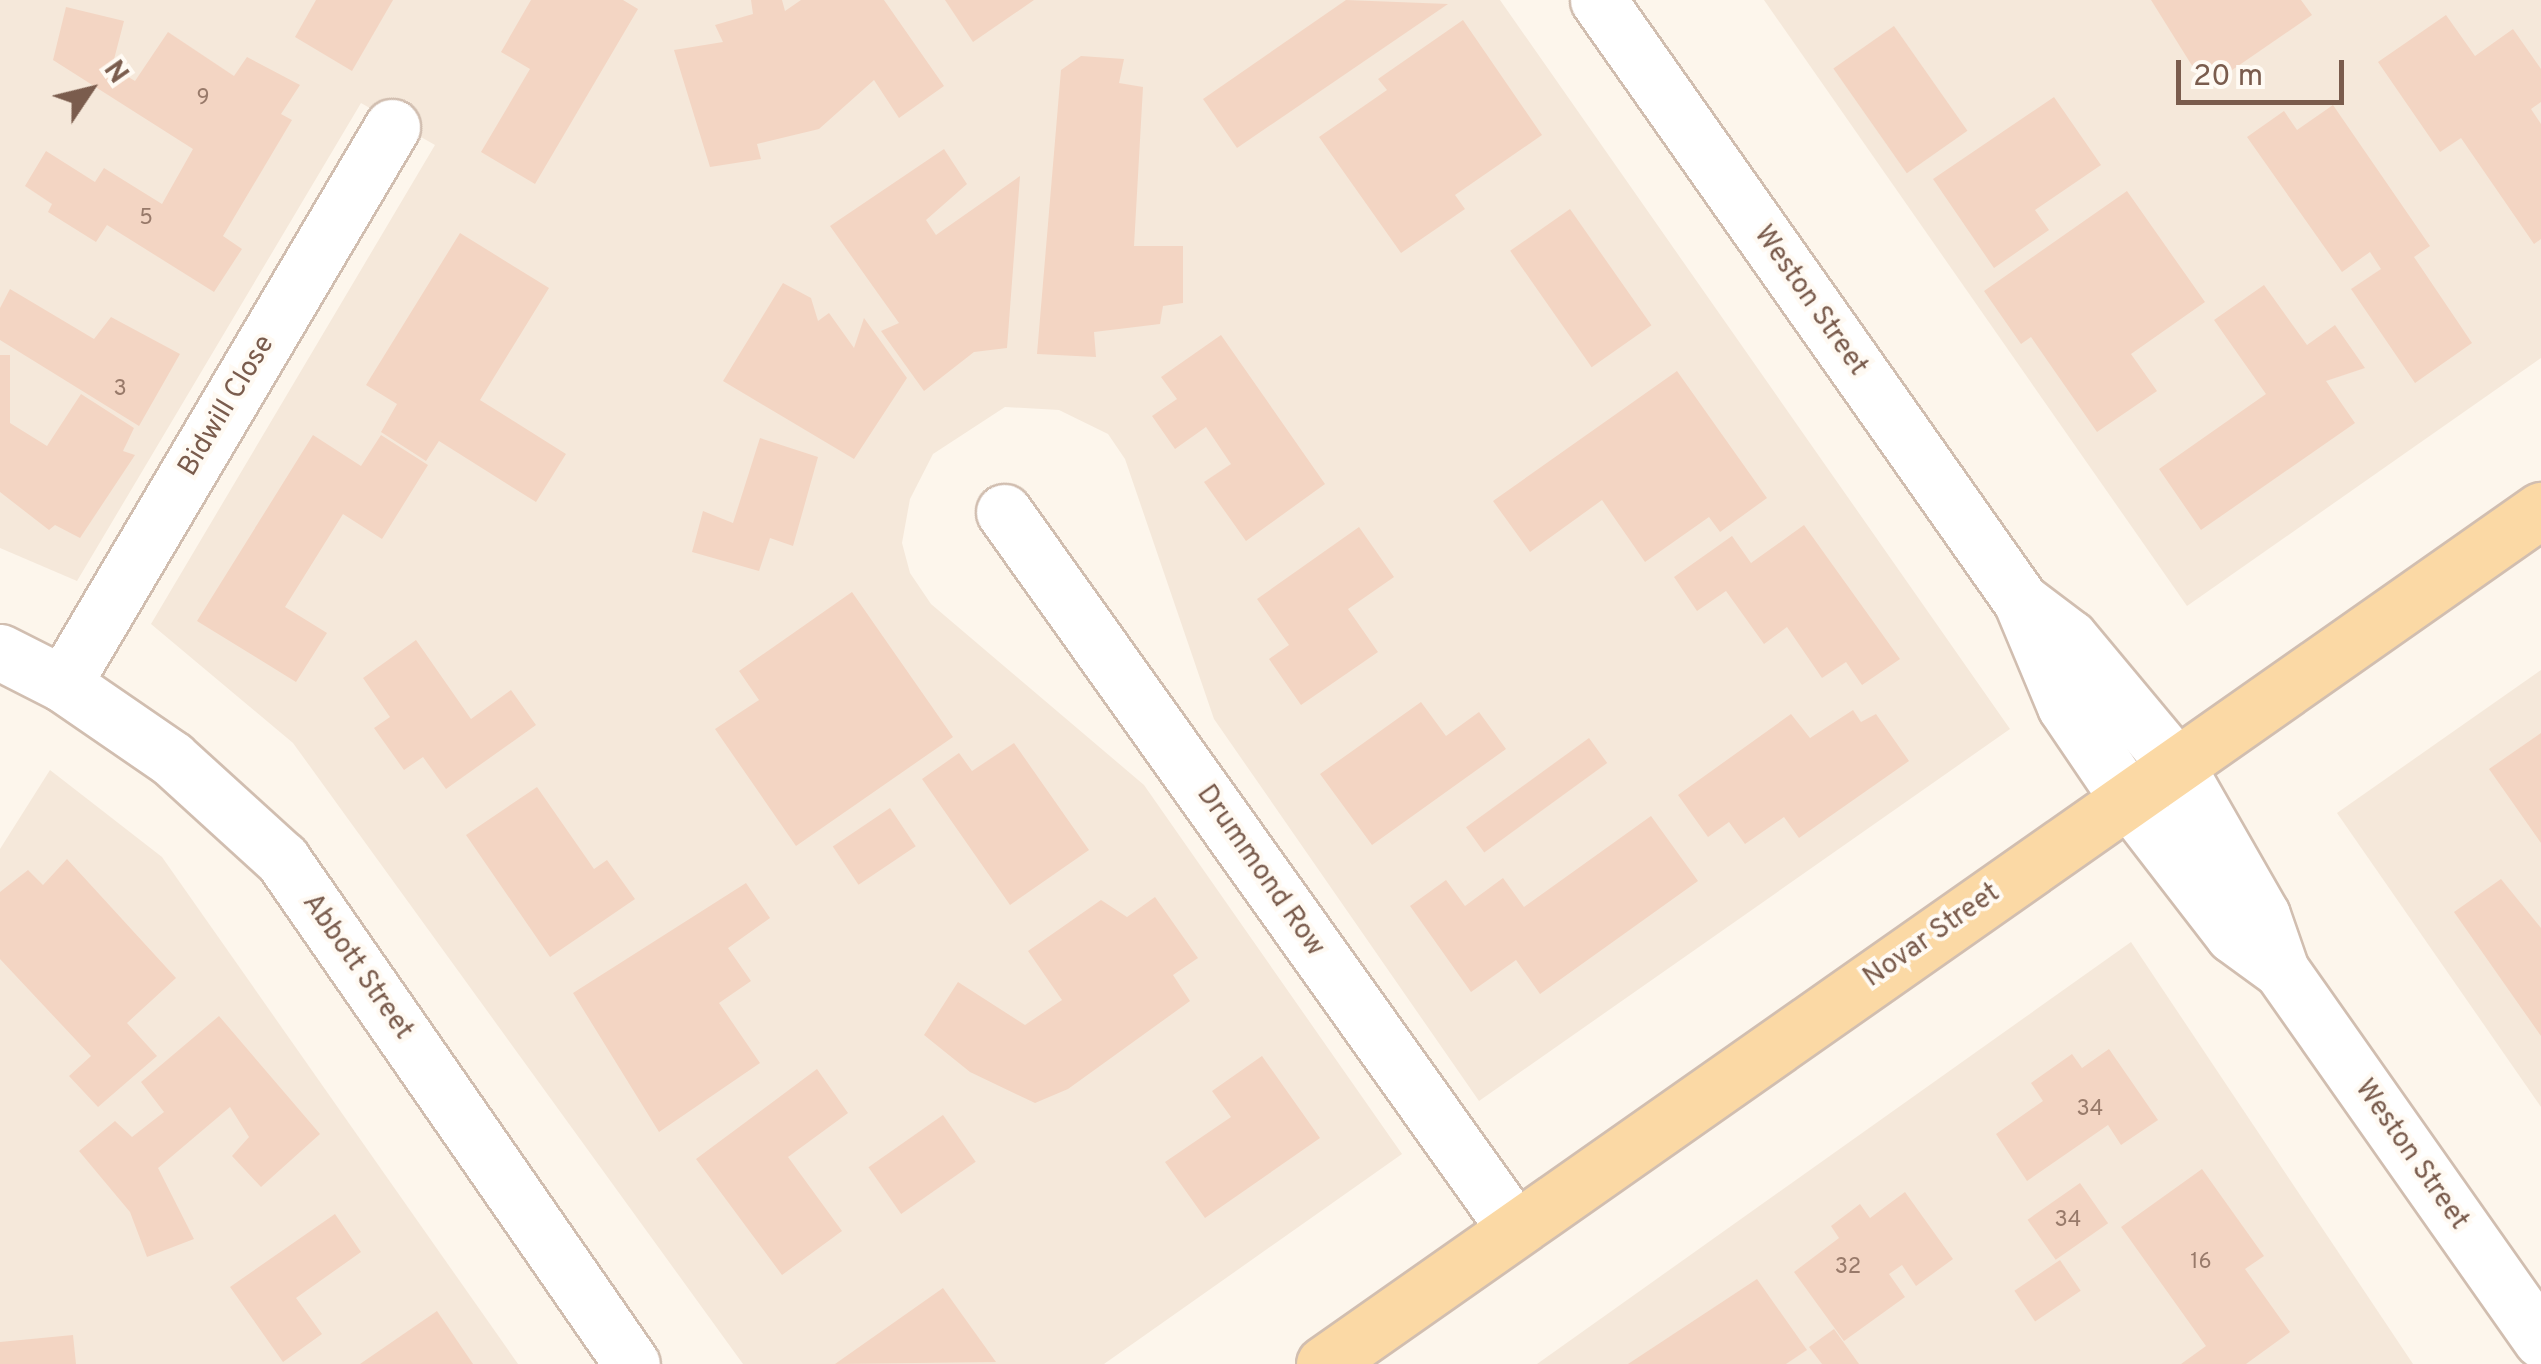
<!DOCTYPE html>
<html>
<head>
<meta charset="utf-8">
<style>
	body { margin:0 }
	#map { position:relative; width:2541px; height:1364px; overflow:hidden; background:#fdf6ec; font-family:Overpass,sans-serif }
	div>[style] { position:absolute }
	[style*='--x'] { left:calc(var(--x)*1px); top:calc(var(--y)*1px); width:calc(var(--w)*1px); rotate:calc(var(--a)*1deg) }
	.residential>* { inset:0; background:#f5e8da }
	.building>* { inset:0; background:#f3d5c3; transform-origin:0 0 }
	.roads { filter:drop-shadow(2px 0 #d1beb0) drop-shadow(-2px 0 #d1beb0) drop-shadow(0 2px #d1beb0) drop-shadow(0 -2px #d1beb0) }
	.minor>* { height:55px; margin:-27.5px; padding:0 27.5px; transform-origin:27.5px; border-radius:27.5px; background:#fff }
	.major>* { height:55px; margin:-27.5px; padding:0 27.5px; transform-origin:27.5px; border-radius:27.5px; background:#fbd9a5 }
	span { translate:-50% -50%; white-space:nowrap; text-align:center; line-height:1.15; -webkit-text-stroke:8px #fffaf3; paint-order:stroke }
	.number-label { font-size:22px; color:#987a6a }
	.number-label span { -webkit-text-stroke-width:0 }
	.street-label { font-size:28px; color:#7a5c4d }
	.north { position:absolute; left:40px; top:40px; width:100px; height:100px; -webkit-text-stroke:8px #fffaf3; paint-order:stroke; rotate:55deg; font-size:28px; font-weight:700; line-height:40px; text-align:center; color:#7a5c4d }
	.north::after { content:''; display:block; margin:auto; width:35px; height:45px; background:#7a5c4d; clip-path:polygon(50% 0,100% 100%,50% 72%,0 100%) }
	.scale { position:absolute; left:2176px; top:60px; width:168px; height:45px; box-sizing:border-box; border:5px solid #7a5c4d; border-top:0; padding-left:12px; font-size:30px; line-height:35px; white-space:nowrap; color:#7a5c4d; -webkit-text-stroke:8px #fffaf3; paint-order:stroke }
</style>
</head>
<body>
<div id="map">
	<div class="residential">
		<div style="clip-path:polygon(0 0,1500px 0,2010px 729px,1479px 1101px,1214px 719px,1125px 459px,1108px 434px,1059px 410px,1005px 407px,933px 454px,910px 499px,902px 543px,910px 573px,931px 604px,1144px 785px,1402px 1154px,1104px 1364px,743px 1364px,293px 743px,151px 624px,435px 145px,361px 103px,77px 581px,0 548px)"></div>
		<div style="clip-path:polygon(1764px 0,2541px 0,2541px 358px,2187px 606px)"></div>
		<div style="clip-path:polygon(2541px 670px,2541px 1107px,2337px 813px)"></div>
		<div style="clip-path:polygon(50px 770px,162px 857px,518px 1364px,0 1364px,0 849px)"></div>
		<div style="clip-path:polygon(2131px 942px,2413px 1364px,1537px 1364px)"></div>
	</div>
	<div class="building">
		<div style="clip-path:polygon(316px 0,393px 0,352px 71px,295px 37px)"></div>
		<div style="clip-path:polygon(531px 0,623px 0,638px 9px,535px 184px,481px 152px,530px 69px,501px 52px)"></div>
		<div style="clip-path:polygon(751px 0,782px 0,785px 11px,801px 0,884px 0,944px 86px,899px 118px,874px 80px,819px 129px,757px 144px,761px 159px,710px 167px,674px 50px,723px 42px,715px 25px,753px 14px)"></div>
		<div style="clip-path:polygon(945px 0,1034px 0,973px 42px)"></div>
		<div style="clip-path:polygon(1346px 0,1448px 4px,1237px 148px,1203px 99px)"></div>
		<div style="clip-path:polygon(2151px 0,2301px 0,2312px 15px,2206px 88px)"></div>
		<div style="clip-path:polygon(66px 7px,124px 21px,112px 67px,135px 81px,168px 32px,234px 76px,247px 57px,300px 85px,281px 114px,292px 120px,223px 236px,242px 249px,214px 292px,107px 225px,96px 242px,48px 212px,52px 204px,25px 186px,46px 151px,95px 182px,104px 168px,162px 204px,193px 149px,53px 60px)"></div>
		<div style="clip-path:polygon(2446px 15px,2475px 56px,2513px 29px,2541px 69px,2541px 102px,2531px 109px,2541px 124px,2541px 239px,2534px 244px,2461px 138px,2440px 152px,2378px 62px)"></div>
		<div style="clip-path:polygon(1463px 20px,1542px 135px,1455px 195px,1465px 209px,1401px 253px,1319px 137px,1387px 90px,1378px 79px)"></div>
		<div style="left:1894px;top:26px;width:128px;height:74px;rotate:55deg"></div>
		<div style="clip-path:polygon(1081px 56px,1124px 59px,1119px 83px,1143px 87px,1134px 246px,1183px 246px,1183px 303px,1163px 306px,1160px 324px,1094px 332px,1096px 357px,1037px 354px,1061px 70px)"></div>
		<div style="clip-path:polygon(2054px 97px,2101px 165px,2035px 210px,2049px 230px,1994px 268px,1933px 179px)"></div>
		<div style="clip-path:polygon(2333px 105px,2430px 246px,2414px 257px,2472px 343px,2415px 383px,2351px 289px,2381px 269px,2370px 252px,2342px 272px,2247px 137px,2284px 111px,2297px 130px)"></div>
		<div style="clip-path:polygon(944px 149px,967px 184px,926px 220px,936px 235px,1020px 176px,1007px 348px,974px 352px,924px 391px,881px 331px,899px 323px,830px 226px)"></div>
		<div style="clip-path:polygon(2127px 191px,2205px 302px,2131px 354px,2157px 391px,2097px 432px,2031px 337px,2021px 344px,1984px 291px)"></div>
		<div style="left:1570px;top:209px;width:142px;height:73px;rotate:55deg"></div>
		<div style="clip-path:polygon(460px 233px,549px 288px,480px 400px,566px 454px,536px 502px,439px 441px,426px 461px,381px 432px,397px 404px,366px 385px)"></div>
		<div style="clip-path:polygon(783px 283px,811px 298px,818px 321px,829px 313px,854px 348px,864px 318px,907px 378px,854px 459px,723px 381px)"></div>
		<div style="clip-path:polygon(2264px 285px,2307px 345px,2335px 325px,2365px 368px,2326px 381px,2355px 423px,2201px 530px,2159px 469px,2266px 394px,2214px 320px)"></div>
		<div style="clip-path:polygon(10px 289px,94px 339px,111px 317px,180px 354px,139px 426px,0 340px,0 308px)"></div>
		<div style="clip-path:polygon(1221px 335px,1325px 484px,1246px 541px,1204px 482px,1231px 464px,1206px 427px,1175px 449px,1152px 416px,1177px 399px,1161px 377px)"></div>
		<div style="clip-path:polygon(0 355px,10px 355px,10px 423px,47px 446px,81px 394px,134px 428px,123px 451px,135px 455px,80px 538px,55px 525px,49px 530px,0 492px)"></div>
		<div style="clip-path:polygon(1677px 371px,1767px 498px,1720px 532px,1709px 517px,1645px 562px,1602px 500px,1530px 552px,1493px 501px)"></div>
		<div style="clip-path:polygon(313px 435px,361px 466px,381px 435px,428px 465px,382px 539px,343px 514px,285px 607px,327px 633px,296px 682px,197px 621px)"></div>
		<div style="clip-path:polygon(760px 438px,818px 457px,793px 546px,770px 538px,759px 571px,692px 552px,703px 511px,733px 523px)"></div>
		<div style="clip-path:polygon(1804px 525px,1900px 659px,1862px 685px,1846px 662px,1822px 678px,1787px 627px,1764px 644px,1726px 591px,1697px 611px,1674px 577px,1732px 536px,1751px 563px)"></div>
		<div style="clip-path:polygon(1359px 527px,1394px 577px,1348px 609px,1378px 652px,1301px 705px,1269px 659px,1289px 645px,1257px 599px)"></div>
		<div style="clip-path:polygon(852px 592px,953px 737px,796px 846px,715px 729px,759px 700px,739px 671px)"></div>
		<div style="clip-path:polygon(416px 640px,471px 719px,511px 690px,536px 725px,446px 789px,423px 757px,404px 770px,374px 728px,390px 717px,363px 678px)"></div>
		<div style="clip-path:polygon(1421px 702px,1446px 736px,1479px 712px,1506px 749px,1372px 845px,1320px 774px)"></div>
		<div style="clip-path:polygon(1853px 710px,1861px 722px,1876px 714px,1909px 761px,1799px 838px,1784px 817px,1745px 844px,1729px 822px,1708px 837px,1678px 795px,1791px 714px,1810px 738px)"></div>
		<div style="clip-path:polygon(2541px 733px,2541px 843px,2489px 769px)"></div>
		<div style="left:1589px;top:738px;width:31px;height:152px;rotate:54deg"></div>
		<div style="clip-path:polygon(1014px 743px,1089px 850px,1010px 905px,922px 779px,959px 753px,972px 771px)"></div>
		<div style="clip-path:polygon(537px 787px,594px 869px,607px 860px,635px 899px,550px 957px,466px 835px)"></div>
		<div style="left:890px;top:808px;width:46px;height:69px;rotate:56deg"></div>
		<div style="clip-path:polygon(1651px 816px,1698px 881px,1540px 994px,1516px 960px,1471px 992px,1410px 906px,1446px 880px,1465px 906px,1503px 878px,1524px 907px)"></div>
		<div style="clip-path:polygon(67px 859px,176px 978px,127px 1023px,157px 1056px,98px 1107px,69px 1076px,91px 1056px,0 959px,0 892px,28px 870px,43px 885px)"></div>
		<div style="clip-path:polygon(2501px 879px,2541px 928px,2541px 1036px,2454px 912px)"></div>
		<div style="clip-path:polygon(746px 883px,770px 918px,728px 948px,751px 981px,719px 1003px,760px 1063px,659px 1132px,573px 993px)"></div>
		<div style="clip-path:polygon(1155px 897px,1198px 958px,1173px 975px,1190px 1001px,1068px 1089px,1035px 1103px,970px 1072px,924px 1035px,958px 982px,1025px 1025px,1062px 1000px,1028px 951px,1101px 900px,1127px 917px)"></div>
		<div style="clip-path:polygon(219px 1016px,320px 1134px,261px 1187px,232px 1156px,249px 1137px,230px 1107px,158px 1168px,194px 1239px,147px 1257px,130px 1212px,79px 1151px,115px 1121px,132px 1137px,164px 1112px,141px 1082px)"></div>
		<div style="clip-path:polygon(2109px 1049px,2158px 1120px,2121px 1145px,2108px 1125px,2027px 1181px,1996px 1134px,2043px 1101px,2031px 1083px,2072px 1054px,2082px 1068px)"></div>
		<div style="clip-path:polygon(1262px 1056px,1320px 1138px,1205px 1218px,1165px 1162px,1231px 1117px,1212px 1091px)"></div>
		<div style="clip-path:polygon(817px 1069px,848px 1113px,788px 1157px,842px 1231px,782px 1275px,696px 1159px)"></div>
		<div style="left:943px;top:1115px;width:57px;height:91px;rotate:55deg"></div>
		<div style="clip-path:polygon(2202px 1169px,2264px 1256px,2245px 1269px,2290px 1332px,2246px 1364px,2181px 1364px,2206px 1346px,2121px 1227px)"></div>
		<div style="left:2080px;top:1183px;width:49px;height:64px;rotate:55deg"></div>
		<div style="clip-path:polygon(1905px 1192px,1953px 1259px,1916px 1286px,1902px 1265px,1889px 1274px,1905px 1297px,1844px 1341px,1794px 1272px,1839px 1238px,1831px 1226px,1860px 1204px,1870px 1218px)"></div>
		<div style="clip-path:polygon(335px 1214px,361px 1252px,296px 1298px,322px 1334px,283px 1362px,230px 1287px)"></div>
		<div style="left:2060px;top:1260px;width:37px;height:55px;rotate:56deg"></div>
		<div style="clip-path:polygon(1757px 1279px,1807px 1350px,1786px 1364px,1628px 1364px)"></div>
		<div style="clip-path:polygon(943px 1288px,996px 1362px,835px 1364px)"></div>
		<div style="clip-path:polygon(437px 1311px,473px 1364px,360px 1364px)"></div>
		<div style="clip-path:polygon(1834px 1329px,1859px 1364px,1822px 1364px,1809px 1347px)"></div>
		<div style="clip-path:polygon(73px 1335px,76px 1364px,0 1364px,0 1342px)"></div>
	</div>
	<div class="roads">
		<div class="minor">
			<div style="--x:1598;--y:0;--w:735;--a:54.86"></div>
			<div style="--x:2021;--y:601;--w:114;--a:67.3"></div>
			<div style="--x:2065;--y:706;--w:112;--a:55.9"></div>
			<div style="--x:2128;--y:799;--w:172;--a:52.3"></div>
			<div style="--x:2233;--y:935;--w:59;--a:36.1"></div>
			<div style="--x:1004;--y:512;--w:880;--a:54.52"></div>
			<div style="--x:2021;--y:601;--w:61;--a:37.1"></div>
			<div style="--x:2070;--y:638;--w:165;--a:50.2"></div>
			<div style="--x:2176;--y:765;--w:173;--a:60.2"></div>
			<div style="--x:2262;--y:915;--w:58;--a:70.9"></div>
			<div style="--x:2281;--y:970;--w:452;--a:54.9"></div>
			<div style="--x:0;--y:652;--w:71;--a:26.9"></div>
			<div style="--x:63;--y:684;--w:132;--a:34.5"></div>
			<div style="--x:172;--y:759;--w:149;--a:42.3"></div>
			<div style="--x:282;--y:859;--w:614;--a:55.28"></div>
			<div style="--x:63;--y:684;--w:647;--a:-59.43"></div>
		</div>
		<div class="major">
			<div style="--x:1324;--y:1364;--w:1487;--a:-35.06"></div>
		</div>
	</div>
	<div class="number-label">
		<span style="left:203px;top:99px">9</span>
		<span style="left:146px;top:219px">5</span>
		<span style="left:120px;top:390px">3</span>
		<span style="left:2090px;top:1110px">34</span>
		<span style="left:2068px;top:1221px">34</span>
		<span style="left:2201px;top:1263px">16</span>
		<span style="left:1848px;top:1268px">32</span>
	</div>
	<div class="street-label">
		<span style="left:1810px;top:301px;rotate:55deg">Weston Street</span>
		<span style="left:227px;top:406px;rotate:-59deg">Bidwill Close</span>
		<span style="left:1260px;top:871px;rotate:55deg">Drummond Row</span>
		<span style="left:1932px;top:936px;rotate:-35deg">Novar Street</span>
		<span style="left:357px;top:967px;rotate:55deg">Abbott Street</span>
		<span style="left:2411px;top:1155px;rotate:55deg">Weston Street</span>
	</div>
	<div class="north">N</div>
	<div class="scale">20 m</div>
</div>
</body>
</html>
